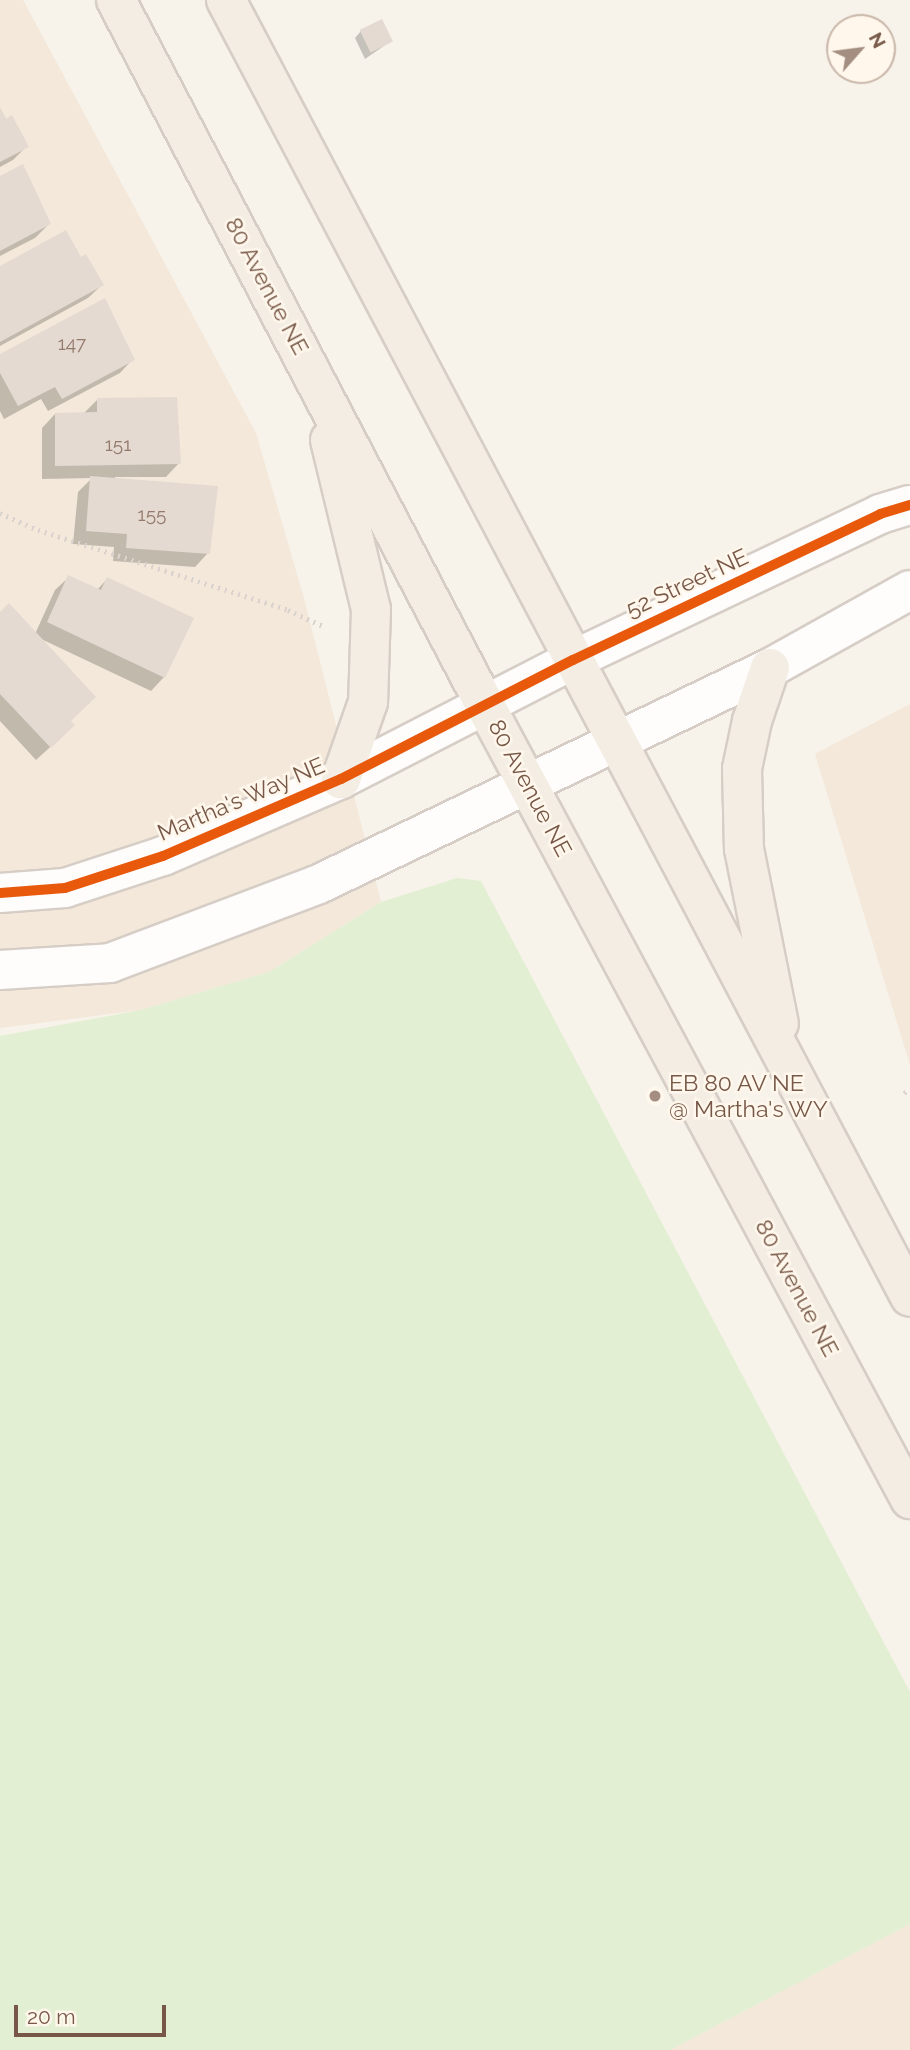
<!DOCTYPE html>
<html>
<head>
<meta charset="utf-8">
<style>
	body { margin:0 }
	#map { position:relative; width:910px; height:2050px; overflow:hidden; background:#f7f2ea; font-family:Raleway,sans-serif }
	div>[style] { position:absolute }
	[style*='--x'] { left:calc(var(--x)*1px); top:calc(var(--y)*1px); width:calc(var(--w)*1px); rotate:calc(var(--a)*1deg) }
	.residential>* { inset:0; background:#f3e8d9 }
	.green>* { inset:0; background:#e3efd3 }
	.shadow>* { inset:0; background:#0003 }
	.building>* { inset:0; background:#e4dad1; transform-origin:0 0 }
	.path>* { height:4.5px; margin-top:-2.25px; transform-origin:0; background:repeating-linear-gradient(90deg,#dad2cd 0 2px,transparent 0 7px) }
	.roads { filter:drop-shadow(2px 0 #d6cec6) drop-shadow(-2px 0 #d6cec6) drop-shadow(0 2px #d6cec6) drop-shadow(0 -2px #d6cec6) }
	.minor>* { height:38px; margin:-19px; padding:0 19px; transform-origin:19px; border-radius:19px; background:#fefdfc }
	.major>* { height:38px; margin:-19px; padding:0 19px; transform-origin:19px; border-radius:19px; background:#f3ede4 }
	.cycleway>* { height:10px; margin:-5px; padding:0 5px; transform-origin:5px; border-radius:5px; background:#e8590c }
	.dots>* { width:19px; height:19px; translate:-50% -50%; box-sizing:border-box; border:4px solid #fff7eb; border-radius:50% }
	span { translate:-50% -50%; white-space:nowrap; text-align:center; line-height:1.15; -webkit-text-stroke:5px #fff7eb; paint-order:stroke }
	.number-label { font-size:19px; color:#947a6c }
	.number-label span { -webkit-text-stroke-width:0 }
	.street-label { font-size:23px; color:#775848 }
	.poi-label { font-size:23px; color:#775848 }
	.left { translate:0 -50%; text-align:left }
	.north { position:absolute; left:826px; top:14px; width:70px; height:70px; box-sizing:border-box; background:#fff7eb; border:2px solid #c9b7aa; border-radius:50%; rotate:62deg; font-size:19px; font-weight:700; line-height:28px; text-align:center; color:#775848 }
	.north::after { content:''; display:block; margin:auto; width:24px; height:32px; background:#a48e81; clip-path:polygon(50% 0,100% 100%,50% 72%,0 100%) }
	.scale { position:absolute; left:14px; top:2005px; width:152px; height:32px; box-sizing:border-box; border:4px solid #775848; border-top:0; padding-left:9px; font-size:21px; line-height:24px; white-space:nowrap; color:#775848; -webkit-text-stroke:5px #fff7eb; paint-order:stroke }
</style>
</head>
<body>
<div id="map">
	<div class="residential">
		<div style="clip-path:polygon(0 0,23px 0,256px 433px,303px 595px,381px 902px,269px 972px,141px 1010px,0 1028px)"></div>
		<div style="clip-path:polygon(910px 704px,910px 1065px,815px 754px)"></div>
		<div style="clip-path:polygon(910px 1924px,910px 2050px,670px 2050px)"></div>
	</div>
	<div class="green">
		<div style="clip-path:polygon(457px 878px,481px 881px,910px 1692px,910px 1924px,670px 2050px,0 2050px,0 1036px,141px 1010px,269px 972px,381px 902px)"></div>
	</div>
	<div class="shadow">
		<div style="clip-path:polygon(361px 31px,391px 41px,365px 59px,355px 38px)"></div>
		<div style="clip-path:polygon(0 111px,27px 146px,13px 160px,0 167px)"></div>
		<div style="clip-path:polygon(0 178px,49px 224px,35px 238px,0 256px)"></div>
		<div style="clip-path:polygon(80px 260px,102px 285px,88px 298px,0 346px,0 268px)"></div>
		<div style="clip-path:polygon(0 356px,133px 359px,120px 373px,48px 411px,41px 399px,4px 419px,0 411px)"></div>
		<div style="clip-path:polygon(97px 400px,179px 427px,179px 463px,166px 477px,115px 477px,115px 480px,208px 553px,195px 567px,113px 561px,114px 547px,73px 544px,78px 492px,92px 478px,42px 479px,42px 428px,55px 414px,83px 414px)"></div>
		<div style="clip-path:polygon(69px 577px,97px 590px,107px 579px,164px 677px,151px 691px,39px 638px,69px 721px,59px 739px,36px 760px,0 721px,0 614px,35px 634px,55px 590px)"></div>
	</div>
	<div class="building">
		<div style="left:382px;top:19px;width:25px;height:25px;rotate:64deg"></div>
		<div style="clip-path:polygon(0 107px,6px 119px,12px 115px,29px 147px,0 162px)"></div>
		<div style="clip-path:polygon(23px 164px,51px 224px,0 251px,0 176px)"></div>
		<div style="clip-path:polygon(66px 230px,81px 257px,86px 254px,104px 285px,0 342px,0 266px)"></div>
		<div style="clip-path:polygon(105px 298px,135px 360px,62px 399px,55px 387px,18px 406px,0 373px,0 354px)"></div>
		<div style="clip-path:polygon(177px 397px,181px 464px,55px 466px,55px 413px,97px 412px,97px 398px)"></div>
		<div style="clip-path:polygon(90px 476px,218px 486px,210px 554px,126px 548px,127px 534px,86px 531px)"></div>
		<div style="clip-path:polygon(68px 575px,101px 590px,107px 577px,194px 618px,165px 678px,47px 622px)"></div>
		<div style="clip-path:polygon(9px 603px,96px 697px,71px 721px,75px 725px,51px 748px,0 694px,0 612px)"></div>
	</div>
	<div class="path">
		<div style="--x:0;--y:513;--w:42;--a:24.1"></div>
		<div style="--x:38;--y:530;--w:262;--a:17.7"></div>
		<div style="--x:288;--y:610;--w:41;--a:24.7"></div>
		<div style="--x:904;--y:1093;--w:7;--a:-34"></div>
	</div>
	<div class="roads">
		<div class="minor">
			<div style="--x:0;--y:893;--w:65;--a:-4.4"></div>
			<div style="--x:65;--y:888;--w:103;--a:-18.1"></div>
			<div style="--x:163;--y:856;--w:194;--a:-23.4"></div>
			<div style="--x:341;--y:779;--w:261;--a:-27.2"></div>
			<div style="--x:573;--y:660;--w:340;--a:-25.4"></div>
			<div style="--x:880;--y:514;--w:31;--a:-17"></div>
			<div style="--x:0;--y:970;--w:110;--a:-3.6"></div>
			<div style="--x:110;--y:963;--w:223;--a:-20.7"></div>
			<div style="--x:319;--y:884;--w:500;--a:-25.59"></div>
			<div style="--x:770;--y:668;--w:160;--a:-29.1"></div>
		</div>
		<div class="major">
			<div style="--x:116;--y:0;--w:796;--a:62.37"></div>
			<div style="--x:485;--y:705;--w:901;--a:61.84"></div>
			<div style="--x:226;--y:0;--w:1466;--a:62.19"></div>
			<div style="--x:330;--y:440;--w:174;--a:76.4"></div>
			<div style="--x:371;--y:609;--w:93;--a:91.8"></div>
			<div style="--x:368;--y:702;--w:82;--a:109.3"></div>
			<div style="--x:770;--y:668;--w:56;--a:108.8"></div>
			<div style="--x:752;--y:721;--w:49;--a:101.8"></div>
			<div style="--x:742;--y:769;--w:80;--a:88.6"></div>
			<div style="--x:744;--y:849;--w:178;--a:78.7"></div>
		</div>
	</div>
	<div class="cycleway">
		<div style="--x:0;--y:893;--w:65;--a:-4.4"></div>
		<div style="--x:65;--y:888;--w:103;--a:-18.1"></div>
		<div style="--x:163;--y:856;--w:194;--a:-23.4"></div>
		<div style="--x:341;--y:779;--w:261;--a:-27.2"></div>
		<div style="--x:573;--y:660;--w:340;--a:-25.4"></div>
		<div style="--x:880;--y:514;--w:31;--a:-17"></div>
	</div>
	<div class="dots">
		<div style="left:655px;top:1096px;background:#a48e81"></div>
	</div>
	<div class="number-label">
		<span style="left:72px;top:344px">147</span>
		<span style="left:118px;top:445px">151</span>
		<span style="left:152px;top:515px">155</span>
	</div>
	<div class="street-label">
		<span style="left:267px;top:286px;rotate:62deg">80 Avenue NE</span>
		<span style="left:687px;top:583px;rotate:-25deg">52 Street NE</span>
		<span style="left:530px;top:788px;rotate:62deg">80 Avenue NE</span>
		<span style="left:241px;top:799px;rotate:-23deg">Martha's Way NE</span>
		<span style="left:797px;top:1288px;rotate:62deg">80 Avenue NE</span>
	</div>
	<div class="poi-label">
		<span class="left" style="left:669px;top:1096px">EB 80 AV NE<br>@ Martha's WY</span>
	</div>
	<div class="north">N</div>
	<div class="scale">20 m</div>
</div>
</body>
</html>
